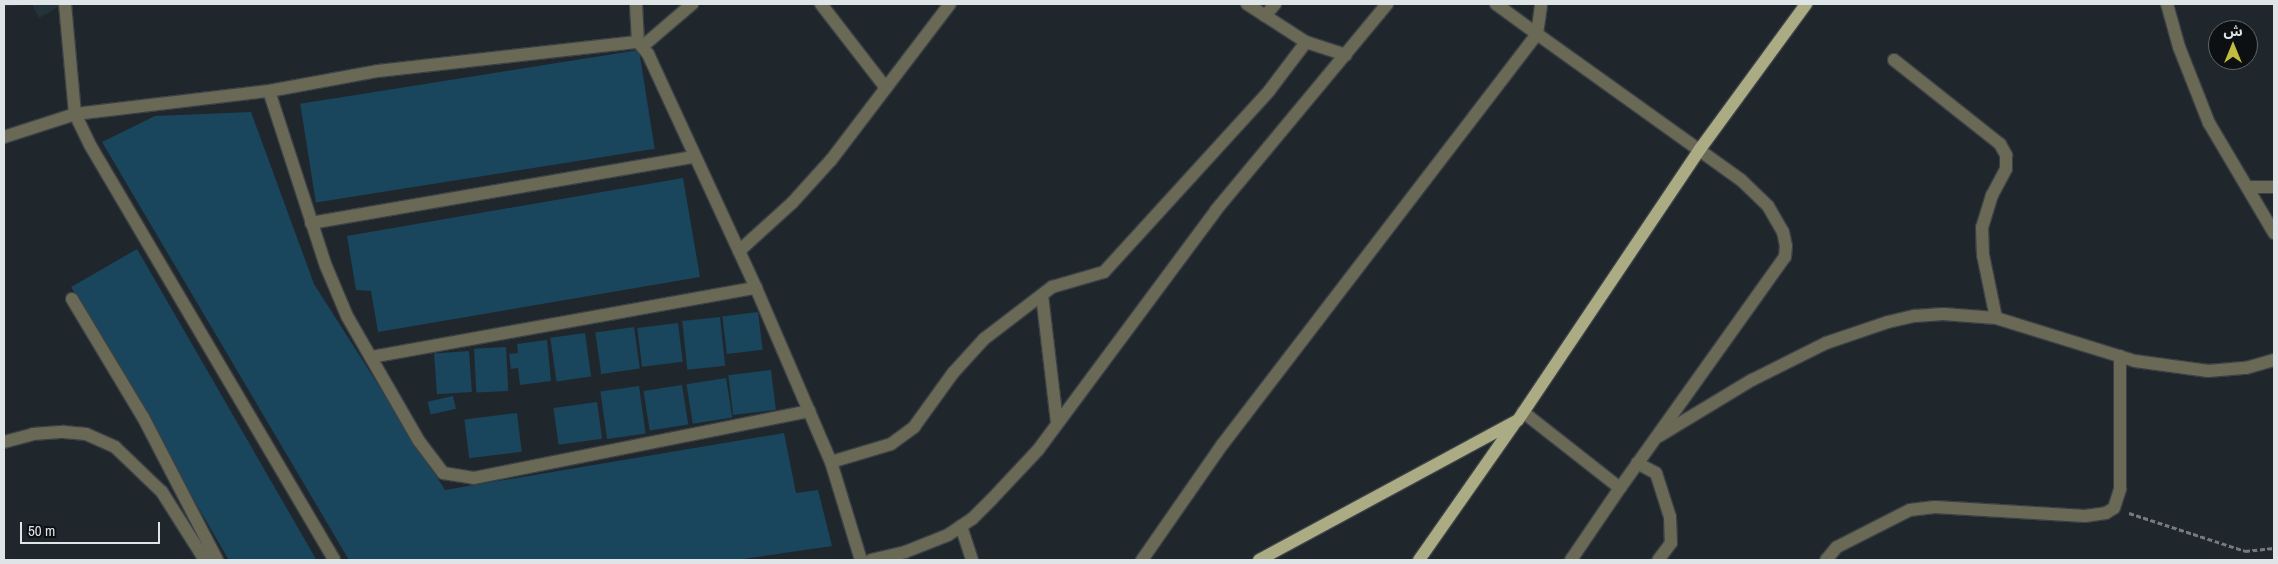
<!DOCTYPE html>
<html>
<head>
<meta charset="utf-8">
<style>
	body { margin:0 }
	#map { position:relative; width:2278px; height:564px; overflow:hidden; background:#20272c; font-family:"Archivo Narrow","Noto Sans Arabic",sans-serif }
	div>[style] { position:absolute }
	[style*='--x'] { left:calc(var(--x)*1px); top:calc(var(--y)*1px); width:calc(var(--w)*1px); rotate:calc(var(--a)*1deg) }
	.built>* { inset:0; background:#24323a }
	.building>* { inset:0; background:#19455d; transform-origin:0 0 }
	.path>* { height:3px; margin-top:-1.5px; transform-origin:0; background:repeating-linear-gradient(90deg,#747a7f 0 5px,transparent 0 7.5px) }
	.roads { filter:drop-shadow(1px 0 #3b4146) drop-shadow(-1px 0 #3b4146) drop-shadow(0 1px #3b4146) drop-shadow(0 -1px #3b4146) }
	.minor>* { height:12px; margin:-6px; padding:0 6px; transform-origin:6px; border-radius:6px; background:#696956 }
	.major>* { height:12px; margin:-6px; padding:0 6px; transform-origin:6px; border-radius:6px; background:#acac84 }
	span { translate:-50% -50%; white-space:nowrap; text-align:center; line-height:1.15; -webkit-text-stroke:4.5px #0c1012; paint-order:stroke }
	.frame { position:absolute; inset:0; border:5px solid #dfe4e7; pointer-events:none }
	.north { position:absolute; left:2208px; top:20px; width:50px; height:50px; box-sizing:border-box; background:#0c1012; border:1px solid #606567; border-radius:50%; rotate:0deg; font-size:14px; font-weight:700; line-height:20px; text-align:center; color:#dfe4e7 }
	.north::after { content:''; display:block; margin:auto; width:18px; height:22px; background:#c2bd3f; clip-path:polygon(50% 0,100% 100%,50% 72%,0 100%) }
	.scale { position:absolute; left:20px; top:522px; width:140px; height:22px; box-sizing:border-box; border:2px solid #dfe4e7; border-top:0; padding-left:6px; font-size:15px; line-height:18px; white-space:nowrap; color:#dfe4e7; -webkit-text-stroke:4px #0c1012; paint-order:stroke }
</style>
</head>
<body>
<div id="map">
	<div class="built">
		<div style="clip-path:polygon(4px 4px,58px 4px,58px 7px,39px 18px,32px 4px,4px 7px)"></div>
	</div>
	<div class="building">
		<div style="left:639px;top:50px;width:100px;height:343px;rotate:81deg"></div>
		<div style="clip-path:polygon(251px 112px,314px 284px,445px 490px,784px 433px,796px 493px,818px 490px,832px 546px,736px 560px,349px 560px,102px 142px,155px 116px)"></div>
		<div style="clip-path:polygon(683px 178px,700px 277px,378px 332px,371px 291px,356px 290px,347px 236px)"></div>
		<div style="left:137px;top:249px;width:359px;height:76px;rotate:60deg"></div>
		<div style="left:758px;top:312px;width:38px;height:36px;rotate:83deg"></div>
		<div style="left:720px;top:317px;width:49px;height:38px;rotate:84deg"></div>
		<div style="left:678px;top:323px;width:39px;height:41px;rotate:83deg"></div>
		<div style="left:634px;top:327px;width:42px;height:39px;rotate:82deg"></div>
		<div style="left:585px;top:333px;width:44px;height:35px;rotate:82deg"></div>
		<div style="clip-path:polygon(547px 340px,551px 381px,520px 385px,518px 368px,511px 369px,509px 354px,518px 353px,517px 344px)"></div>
		<div style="left:506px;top:347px;width:44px;height:32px;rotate:87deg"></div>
		<div style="left:469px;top:351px;width:41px;height:35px;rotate:86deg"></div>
		<div style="left:771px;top:370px;width:40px;height:43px;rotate:83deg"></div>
		<div style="left:726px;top:378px;width:40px;height:40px;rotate:81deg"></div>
		<div style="left:682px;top:385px;width:40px;height:39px;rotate:81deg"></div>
		<div style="left:639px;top:386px;width:48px;height:39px;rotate:82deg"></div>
		<div style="left:453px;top:396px;width:13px;height:26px;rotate:77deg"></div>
		<div style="left:597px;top:402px;width:37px;height:44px;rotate:82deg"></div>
		<div style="left:517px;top:413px;width:39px;height:53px;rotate:83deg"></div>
	</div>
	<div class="path">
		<div style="--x:2129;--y:513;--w:122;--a:18.1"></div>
		<div style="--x:2245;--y:551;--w:29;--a:-6"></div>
	</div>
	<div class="roads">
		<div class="minor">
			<div style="--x:65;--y:4;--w:110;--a:84.8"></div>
			<div style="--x:75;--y:114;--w:34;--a:64"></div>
			<div style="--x:90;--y:145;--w:481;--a:59.5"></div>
			<div style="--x:636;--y:4;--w:38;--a:87"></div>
			<div style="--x:821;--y:4;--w:106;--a:52.3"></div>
			<div style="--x:1247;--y:4;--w:70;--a:32.8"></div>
			<div style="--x:2167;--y:4;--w:45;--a:74.4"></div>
			<div style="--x:2179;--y:47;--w:82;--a:68.5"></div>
			<div style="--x:2209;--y:123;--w:128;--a:59.4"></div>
			<div style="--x:1265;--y:16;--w:16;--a:-50"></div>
			<div style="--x:643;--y:46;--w:65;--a:-40.6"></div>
			<div style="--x:1894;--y:60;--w:135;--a:38.4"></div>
			<div style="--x:2000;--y:144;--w:13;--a:61"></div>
			<div style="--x:2006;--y:155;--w:14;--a:90"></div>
			<div style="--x:2006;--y:169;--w:30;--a:118"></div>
			<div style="--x:1992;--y:195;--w:34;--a:107"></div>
			<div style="--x:1982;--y:227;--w:28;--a:88"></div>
			<div style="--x:1983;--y:255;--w:64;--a:78.3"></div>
			<div style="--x:269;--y:91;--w:184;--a:72"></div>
			<div style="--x:326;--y:266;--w:54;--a:67.2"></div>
			<div style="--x:347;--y:316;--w:144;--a:60.1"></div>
			<div style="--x:419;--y:441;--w:40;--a:53"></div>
			<div style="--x:443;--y:473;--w:31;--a:9"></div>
			<div style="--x:474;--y:478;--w:342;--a:-11.3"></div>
			<div style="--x:4;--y:137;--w:75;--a:-17.9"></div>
			<div style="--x:75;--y:114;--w:195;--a:-6.8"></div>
			<div style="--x:269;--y:91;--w:111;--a:-10.4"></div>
			<div style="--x:378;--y:71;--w:262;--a:-6.4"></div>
			<div style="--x:638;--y:42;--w:16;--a:50"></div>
			<div style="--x:648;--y:54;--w:258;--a:65.2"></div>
			<div style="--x:756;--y:288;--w:189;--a:66.7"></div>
			<div style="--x:831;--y:462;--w:102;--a:73"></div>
			<div style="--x:2248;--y:187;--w:26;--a:0"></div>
			<div style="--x:311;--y:223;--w:388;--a:-9.8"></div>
			<div style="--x:739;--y:251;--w:72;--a:-42.2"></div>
			<div style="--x:792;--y:203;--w:58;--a:-47.8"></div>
			<div style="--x:831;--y:160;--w:196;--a:-52.7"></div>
			<div style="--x:1042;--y:295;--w:129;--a:83.3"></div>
			<div style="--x:72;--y:299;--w:138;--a:59"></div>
			<div style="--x:143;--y:417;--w:161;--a:62.6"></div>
			<div style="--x:371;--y:357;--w:391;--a:-10.2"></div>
			<div style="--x:1523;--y:412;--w:123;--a:38.1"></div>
			<div style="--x:1620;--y:488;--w:284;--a:-54.5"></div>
			<div style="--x:1785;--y:257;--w:11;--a:-85"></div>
			<div style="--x:1786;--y:246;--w:14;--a:-102"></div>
			<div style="--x:1783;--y:232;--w:30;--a:-120"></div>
			<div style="--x:1768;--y:206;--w:37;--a:-136"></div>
			<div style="--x:1741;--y:180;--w:251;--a:-144.4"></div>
			<div style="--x:1537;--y:34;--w:30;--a:-82"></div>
			<div style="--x:1659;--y:436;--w:109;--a:-31.1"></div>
			<div style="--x:1752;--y:380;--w:83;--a:-26.6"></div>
			<div style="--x:1826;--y:343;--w:65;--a:-18.7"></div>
			<div style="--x:1888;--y:322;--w:28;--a:-13"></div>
			<div style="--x:1915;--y:316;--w:28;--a:-4"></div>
			<div style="--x:1943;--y:314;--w:53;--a:4.3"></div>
			<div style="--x:1996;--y:318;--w:145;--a:17.2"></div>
			<div style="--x:2135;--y:361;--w:74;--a:7.8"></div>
			<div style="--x:2208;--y:371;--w:38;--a:-5"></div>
			<div style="--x:2246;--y:368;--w:29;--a:-16"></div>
			<div style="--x:4;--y:442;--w:30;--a:-15"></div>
			<div style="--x:33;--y:434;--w:31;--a:-4"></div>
			<div style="--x:64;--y:432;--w:22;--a:5"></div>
			<div style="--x:86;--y:434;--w:32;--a:24"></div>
			<div style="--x:115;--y:447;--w:65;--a:43.8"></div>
			<div style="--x:162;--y:492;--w:80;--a:57.7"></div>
			<div style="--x:831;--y:462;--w:63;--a:-16.7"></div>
			<div style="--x:891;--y:444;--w:29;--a:-36"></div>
			<div style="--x:914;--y:427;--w:67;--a:-54.2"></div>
			<div style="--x:953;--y:373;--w:46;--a:-47.6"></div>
			<div style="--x:984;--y:339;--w:86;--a:-37.4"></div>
			<div style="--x:1052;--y:287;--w:54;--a:-16.1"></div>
			<div style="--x:1104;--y:272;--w:245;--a:-47.6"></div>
			<div style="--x:1269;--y:91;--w:61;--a:-52.9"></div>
			<div style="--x:1306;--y:42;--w:42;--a:18"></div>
			<div style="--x:1637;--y:463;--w:21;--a:28"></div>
			<div style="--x:1656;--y:473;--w:46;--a:72.3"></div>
			<div style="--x:1670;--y:517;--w:26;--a:88"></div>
			<div style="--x:1671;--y:543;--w:21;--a:127"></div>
			<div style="--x:961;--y:526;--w:36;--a:72"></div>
			<div style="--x:871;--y:560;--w:35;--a:-13"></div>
			<div style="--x:905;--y:552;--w:46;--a:-21.6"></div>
			<div style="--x:948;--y:535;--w:29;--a:-34"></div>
			<div style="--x:972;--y:519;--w:28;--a:-45"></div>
			<div style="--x:992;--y:499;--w:67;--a:-46.8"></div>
			<div style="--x:1038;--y:450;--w:299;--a:-53.4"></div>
			<div style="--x:1216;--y:210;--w:268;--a:-50.3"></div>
			<div style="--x:1142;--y:560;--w:140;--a:-55.2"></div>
			<div style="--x:1222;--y:445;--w:518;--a:-52.53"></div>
			<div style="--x:1537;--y:34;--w:51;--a:-143.8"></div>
			<div style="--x:1571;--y:560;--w:87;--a:-55.8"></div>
			<div style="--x:1826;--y:560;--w:17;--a:-50"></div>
			<div style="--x:1837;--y:547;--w:82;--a:-26.9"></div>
			<div style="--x:1910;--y:510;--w:25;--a:-7"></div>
			<div style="--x:1935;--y:507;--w:150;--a:3.4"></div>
			<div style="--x:2085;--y:516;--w:21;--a:-8"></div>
			<div style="--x:2106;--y:513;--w:9;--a:-32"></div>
			<div style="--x:2114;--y:508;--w:20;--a:-72"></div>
			<div style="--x:2120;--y:489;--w:133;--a:-90"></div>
		</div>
		<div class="major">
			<div style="--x:1259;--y:560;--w:294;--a:-28.4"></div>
			<div style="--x:1518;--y:420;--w:326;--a:-56.1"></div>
			<div style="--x:1700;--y:149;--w:180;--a:-53.8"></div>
			<div style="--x:1419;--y:560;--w:167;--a:-55"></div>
		</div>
	</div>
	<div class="frame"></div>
	<div class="north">ش</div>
	<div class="scale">50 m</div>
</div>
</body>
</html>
